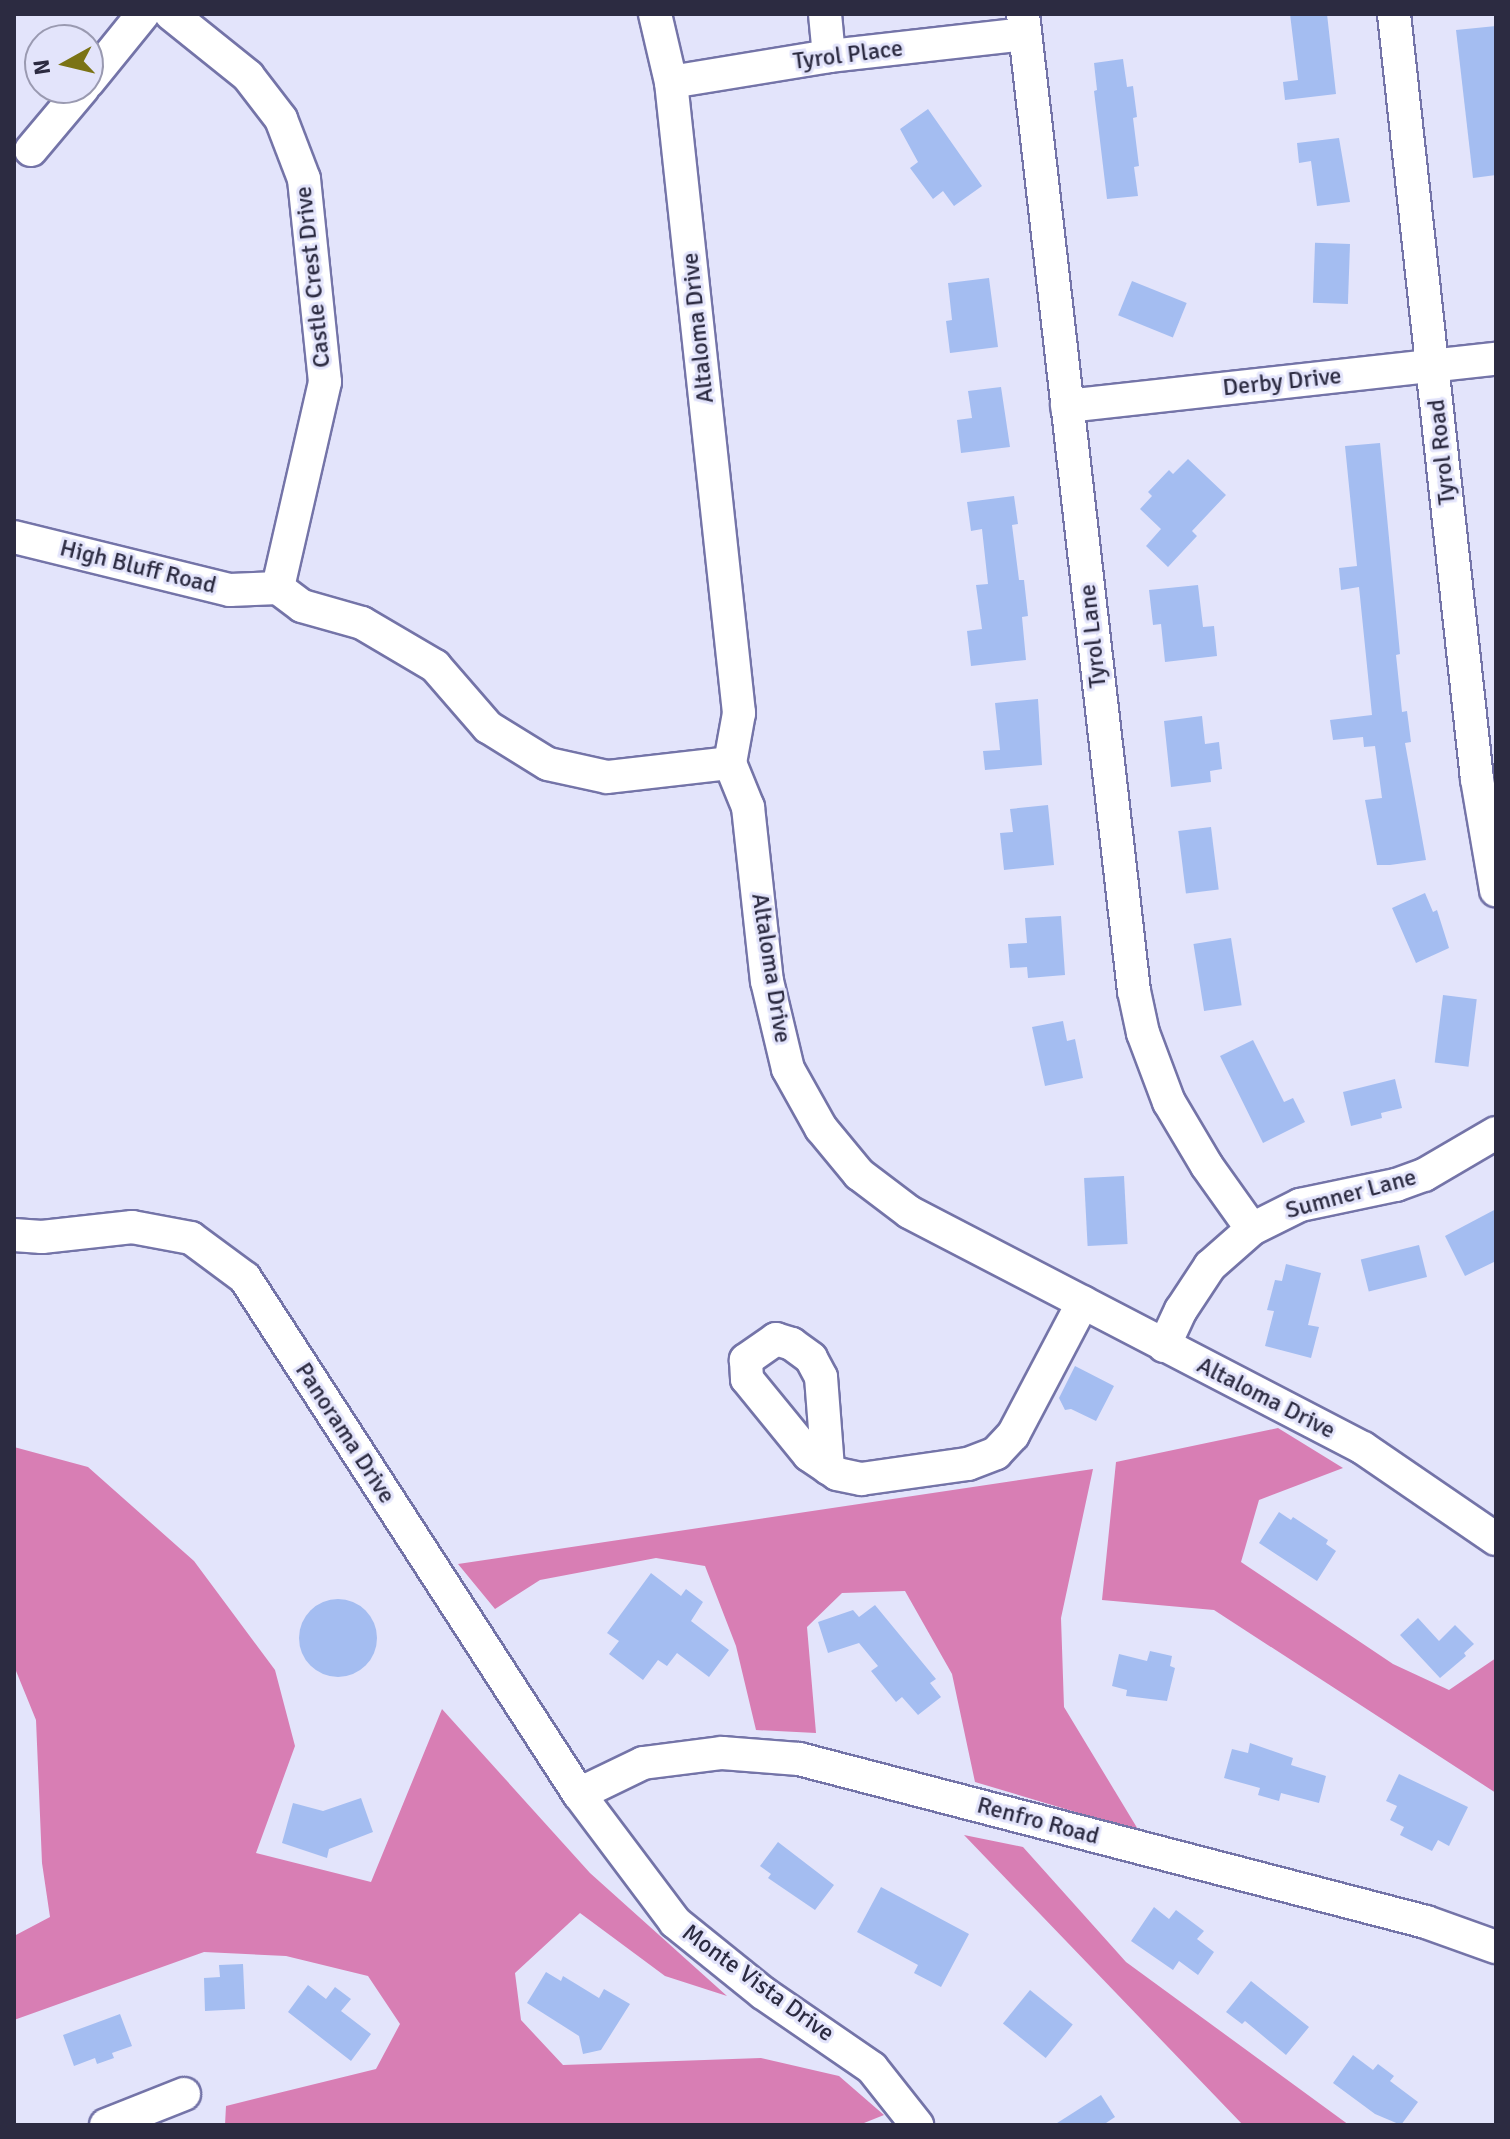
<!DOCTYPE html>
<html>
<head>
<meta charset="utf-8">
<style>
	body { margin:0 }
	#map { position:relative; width:1510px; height:2139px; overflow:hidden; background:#e3e4fb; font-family:Signika,sans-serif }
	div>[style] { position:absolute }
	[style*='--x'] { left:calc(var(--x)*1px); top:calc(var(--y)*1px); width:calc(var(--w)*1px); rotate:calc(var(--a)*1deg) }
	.forest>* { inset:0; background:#d87eb4 }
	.building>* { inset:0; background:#a4bdf1; transform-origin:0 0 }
	.round { border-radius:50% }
	.roads { filter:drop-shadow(2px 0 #7474a8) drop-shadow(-2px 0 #7474a8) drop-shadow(0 2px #7474a8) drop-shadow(0 -2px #7474a8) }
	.minor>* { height:32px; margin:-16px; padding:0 16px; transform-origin:16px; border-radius:16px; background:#fff }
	span { translate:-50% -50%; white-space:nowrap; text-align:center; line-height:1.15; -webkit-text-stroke:6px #e3e4fb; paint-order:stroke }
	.street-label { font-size:24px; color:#2c2b41 }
	.frame { position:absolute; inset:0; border:16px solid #2c2b41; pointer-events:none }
	.north { position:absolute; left:24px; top:24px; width:80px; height:80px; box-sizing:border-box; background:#e3e4fb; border:2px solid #9a9ab1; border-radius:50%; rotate:262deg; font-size:22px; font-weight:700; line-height:32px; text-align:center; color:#2c2b41 }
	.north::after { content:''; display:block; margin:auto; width:28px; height:36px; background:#7b7315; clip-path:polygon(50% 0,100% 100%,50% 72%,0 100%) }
</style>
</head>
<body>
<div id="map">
	<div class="forest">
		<div style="clip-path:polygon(1278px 1428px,1343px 1468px,1259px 1500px,1241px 1562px,1393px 1664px,1449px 1690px,1496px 1658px,1496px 1793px,1214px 1610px,1102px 1600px,1116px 1462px)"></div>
		<div style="clip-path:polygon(14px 1447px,88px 1467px,194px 1561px,275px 1670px,295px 1746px,256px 1853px,371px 1882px,442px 1709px,590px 1873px,727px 1996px,665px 1976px,580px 1913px,515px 1973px,521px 2020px,563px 2065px,761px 2058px,839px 2076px,884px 2115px,859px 2125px,225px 2125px,226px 2106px,376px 2069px,400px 2024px,368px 1976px,286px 1956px,204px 1952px,14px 2020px,14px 1936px,50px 1917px,42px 1863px,36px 1720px,14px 1666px)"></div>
		<div style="clip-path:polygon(1093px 1469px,1061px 1618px,1064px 1707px,1139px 1831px,975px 1782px,952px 1674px,905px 1591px,842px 1593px,807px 1627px,816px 1733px,756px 1730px,736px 1646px,705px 1566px,656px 1558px,540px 1580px,495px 1609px,458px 1564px)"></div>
		<div style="clip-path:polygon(964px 1835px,1023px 1847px,1126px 1962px,1349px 2125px,1243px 2125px)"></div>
	</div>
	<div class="building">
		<div style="clip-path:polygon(1290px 14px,1327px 14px,1336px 94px,1285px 100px,1283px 82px,1298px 80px)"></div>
		<div style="clip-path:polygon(1496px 26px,1496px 175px,1473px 178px,1456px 30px)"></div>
		<div style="clip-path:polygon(1123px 59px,1127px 87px,1133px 86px,1137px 117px,1133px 118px,1139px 166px,1134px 167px,1138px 196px,1107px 199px,1094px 91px,1097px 90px,1094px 63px)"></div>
		<div style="clip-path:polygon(928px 109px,982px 186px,954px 206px,943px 191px,933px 199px,910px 168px,918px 162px,900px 129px)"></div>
		<div style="clip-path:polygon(1339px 138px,1350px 202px,1317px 206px,1311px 161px,1299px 163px,1297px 143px)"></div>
		<div style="left:1350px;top:244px;width:60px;height:35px;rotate:92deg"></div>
		<div style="clip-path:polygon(989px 278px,998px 347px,950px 353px,946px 321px,952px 320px,948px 283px)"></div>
		<div style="left:1132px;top:281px;width:59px;height:37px;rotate:22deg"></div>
		<div style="clip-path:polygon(1001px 387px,1010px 447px,961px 453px,957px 420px,972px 418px,968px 391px)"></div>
		<div style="clip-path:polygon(1380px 443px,1400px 654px,1396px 655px,1402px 712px,1407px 711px,1411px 742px,1405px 743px,1426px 860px,1390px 865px,1377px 865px,1365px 800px,1382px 798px,1375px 746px,1364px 747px,1363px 737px,1333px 740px,1330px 720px,1372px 715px,1359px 587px,1341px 590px,1339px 568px,1357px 566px,1345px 446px)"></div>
		<div style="clip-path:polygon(1188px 459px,1226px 495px,1192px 531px,1197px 536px,1168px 567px,1146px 546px,1161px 529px,1140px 509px,1152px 496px,1148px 492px,1169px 470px,1173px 474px)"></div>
		<div style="clip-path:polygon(1014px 496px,1018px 524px,1012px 525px,1019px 580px,1024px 580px,1028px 616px,1022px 617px,1026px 660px,971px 666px,967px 631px,982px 629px,976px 585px,988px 584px,982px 529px,971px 531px,967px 502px)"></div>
		<div style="clip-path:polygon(1198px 585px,1203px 627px,1214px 626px,1217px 656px,1165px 662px,1161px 624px,1153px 625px,1149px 590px)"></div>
		<div style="clip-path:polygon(1038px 699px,1042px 765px,985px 770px,983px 751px,1000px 750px,995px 703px)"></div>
		<div style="clip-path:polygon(1202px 716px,1205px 744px,1219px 742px,1222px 769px,1210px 771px,1211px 782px,1171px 787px,1164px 721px)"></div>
		<div style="clip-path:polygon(1048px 805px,1054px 865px,1004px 870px,1000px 833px,1013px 832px,1010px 809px)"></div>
		<div style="left:1211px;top:827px;width:63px;height:33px;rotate:83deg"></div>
		<div style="clip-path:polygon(1425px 893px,1433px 912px,1437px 910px,1449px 948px,1416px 963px,1392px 908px)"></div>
		<div style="clip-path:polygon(1061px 916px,1065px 975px,1028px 978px,1027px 967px,1010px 968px,1008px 944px,1027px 943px,1025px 918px)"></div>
		<div style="left:1231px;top:938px;width:68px;height:38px;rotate:81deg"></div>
		<div style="left:1443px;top:995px;width:34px;height:68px;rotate:7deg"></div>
		<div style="clip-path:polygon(1063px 1021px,1067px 1041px,1075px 1039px,1083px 1078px,1045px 1086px,1032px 1027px)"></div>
		<div style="clip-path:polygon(1253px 1040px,1284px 1102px,1293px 1098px,1305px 1122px,1263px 1143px,1220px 1056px)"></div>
		<div style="clip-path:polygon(1395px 1079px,1402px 1108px,1381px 1113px,1382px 1118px,1351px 1126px,1343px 1092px)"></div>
		<div style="left:1124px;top:1176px;width:68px;height:40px;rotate:87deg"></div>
		<div style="clip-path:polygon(1496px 1209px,1496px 1261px,1465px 1276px,1445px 1236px)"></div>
		<div style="left:1419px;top:1245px;width:33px;height:60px;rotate:76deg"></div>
		<div style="clip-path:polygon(1286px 1264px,1321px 1273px,1308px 1325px,1319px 1327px,1311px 1358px,1265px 1346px,1274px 1311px,1267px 1310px,1275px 1280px,1282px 1281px)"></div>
		<div style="clip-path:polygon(1075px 1366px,1114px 1386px,1096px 1421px,1071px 1409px,1065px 1410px,1059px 1398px)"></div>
		<div style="clip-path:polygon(1279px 1512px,1291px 1520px,1293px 1517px,1328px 1540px,1326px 1544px,1336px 1551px,1317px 1581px,1259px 1543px)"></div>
		<div style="clip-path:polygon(651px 1573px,681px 1596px,686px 1589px,703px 1602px,691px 1621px,729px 1650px,709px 1677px,677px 1653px,667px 1666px,658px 1660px,643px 1680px,609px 1654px,619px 1641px,607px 1633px)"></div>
		<div class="round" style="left:299px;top:1599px;width:78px;height:78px"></div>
		<div style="clip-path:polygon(875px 1605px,936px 1679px,930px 1683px,941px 1697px,918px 1715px,902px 1697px,896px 1702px,871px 1671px,878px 1666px,859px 1643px,828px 1653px,818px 1622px,853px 1610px,859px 1617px)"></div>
		<div style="clip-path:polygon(1418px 1618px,1439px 1641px,1455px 1625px,1474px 1644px,1464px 1653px,1466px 1656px,1440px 1678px,1400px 1635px)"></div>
		<div style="clip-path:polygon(1150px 1651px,1172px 1656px,1170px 1666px,1175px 1668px,1167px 1701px,1126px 1696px,1127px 1690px,1112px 1686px,1119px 1654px,1147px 1661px)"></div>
		<div style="clip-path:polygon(1250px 1743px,1293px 1758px,1291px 1765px,1326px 1776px,1319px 1803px,1281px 1793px,1279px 1801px,1258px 1795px,1260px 1788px,1224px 1778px,1232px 1749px,1248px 1753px)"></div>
		<div style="clip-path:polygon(1399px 1774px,1468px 1807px,1449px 1846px,1438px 1840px,1432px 1851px,1400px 1835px,1404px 1827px,1390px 1820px,1397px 1806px,1386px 1801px)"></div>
		<div style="clip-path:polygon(361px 1798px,373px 1832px,329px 1849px,327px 1858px,282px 1843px,293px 1803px,323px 1811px)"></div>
		<div style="clip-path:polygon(778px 1842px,834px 1885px,815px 1910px,768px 1878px,771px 1874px,760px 1866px)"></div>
		<div style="clip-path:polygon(881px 1887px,969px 1934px,941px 1987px,914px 1973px,918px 1965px,857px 1932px)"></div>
		<div style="clip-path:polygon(1154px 1907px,1169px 1919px,1176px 1910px,1204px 1931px,1197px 1939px,1214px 1952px,1198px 1975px,1179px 1961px,1173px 1970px,1131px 1941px)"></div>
		<div style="clip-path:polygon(243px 1964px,245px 2009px,205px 2011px,204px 1978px,220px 1977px,219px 1965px)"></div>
		<div style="clip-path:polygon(546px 1972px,561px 1981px,563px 1976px,599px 1998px,604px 1989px,630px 2004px,601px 2050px,583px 2054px,579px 2036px,527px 2003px)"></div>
		<div style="clip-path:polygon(1251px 1981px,1309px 2027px,1286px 2055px,1245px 2021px,1242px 2024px,1226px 2012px)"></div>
		<div style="clip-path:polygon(308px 1985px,326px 1999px,335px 1987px,351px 1999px,341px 2011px,371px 2034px,351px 2061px,288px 2012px)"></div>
		<div style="left:1030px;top:1990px;width:55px;height:43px;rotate:39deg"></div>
		<div style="clip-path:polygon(120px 2014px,132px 2046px,112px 2053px,114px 2058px,97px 2064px,95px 2058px,74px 2066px,63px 2035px)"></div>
		<div style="clip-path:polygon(1353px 2055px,1373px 2070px,1378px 2064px,1394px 2076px,1390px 2081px,1418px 2102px,1401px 2125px,1375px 2114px,1333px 2083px)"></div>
		<div style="clip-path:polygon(1101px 2095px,1115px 2117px,1103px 2125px,1054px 2125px)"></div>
	</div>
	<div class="roads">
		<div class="minor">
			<div style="--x:171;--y:14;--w:99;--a:38.8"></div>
			<div style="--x:248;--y:76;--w:54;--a:52.5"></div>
			<div style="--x:281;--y:119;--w:64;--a:69"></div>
			<div style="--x:304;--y:179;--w:204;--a:84.1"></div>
			<div style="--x:325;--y:382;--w:211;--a:102.9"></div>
			<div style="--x:655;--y:14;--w:70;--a:76.8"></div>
			<div style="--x:671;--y:82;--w:635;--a:83.85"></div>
			<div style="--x:739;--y:713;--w:51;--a:100.2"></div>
			<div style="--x:730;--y:763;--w:48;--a:67.8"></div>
			<div style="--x:748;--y:807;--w:175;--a:83.8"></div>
			<div style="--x:767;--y:981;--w:90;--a:76.6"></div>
			<div style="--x:788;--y:1069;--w:68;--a:60.8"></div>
			<div style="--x:821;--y:1128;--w:60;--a:50.4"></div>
			<div style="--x:859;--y:1174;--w:63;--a:37.2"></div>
			<div style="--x:909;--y:1212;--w:512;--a:27.47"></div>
			<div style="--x:1363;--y:1448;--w:161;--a:34.4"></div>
			<div style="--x:825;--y:14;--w:42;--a:84.6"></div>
			<div style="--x:1023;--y:14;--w:983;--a:83.52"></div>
			<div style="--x:1134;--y:991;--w:43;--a:77.9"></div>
			<div style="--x:1143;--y:1033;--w:74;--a:69.4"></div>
			<div style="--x:1169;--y:1102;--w:74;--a:59.3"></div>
			<div style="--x:1207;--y:1166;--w:77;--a:54.5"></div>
			<div style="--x:1394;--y:14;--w:769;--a:83.81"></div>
			<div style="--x:1477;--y:779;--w:113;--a:80.3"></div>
			<div style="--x:88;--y:82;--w:87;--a:-51"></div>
			<div style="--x:671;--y:82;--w:160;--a:-9.3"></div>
			<div style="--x:829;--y:56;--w:197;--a:-6.4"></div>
			<div style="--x:31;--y:150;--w:81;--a:-50"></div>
			<div style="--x:1067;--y:406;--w:432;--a:-6.3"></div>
			<div style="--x:14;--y:537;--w:222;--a:13.8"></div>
			<div style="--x:230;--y:590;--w:48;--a:-2.4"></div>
			<div style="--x:278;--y:588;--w:30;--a:37"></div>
			<div style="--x:302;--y:606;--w:62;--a:15.8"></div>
			<div style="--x:362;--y:623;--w:85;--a:30.5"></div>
			<div style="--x:435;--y:666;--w:81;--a:49"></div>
			<div style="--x:488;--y:727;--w:70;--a:31.7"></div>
			<div style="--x:548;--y:764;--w:60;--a:12.4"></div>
			<div style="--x:607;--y:777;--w:124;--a:-6.5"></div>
			<div style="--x:14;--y:1235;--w:28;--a:4"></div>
			<div style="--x:42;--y:1237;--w:91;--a:-6.3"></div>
			<div style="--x:132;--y:1227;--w:60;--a:10.6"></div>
			<div style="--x:191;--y:1238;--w:67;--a:36.5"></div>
			<div style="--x:245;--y:1278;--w:615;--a:57.09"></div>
			<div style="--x:579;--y:1794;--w:160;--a:53.1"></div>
			<div style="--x:675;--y:1922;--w:113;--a:38.9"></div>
			<div style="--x:763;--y:1993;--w:132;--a:34.5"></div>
			<div style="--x:872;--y:2068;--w:73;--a:51.7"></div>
			<div style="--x:1164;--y:1346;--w:40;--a:-65"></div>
			<div style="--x:1181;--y:1310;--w:53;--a:-56.6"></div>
			<div style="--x:1210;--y:1266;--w:56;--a:-41.4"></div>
			<div style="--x:1252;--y:1229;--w:54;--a:-26.6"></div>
			<div style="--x:1300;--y:1205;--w:98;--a:-11.8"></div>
			<div style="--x:1396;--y:1185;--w:30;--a:-20"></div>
			<div style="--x:1424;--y:1175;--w:83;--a:-30.3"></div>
			<div style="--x:828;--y:1468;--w:91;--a:-94.4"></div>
			<div style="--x:821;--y:1377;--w:21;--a:-118"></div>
			<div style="--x:811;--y:1358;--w:24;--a:-144"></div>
			<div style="--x:792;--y:1344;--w:17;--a:-163"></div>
			<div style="--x:776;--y:1339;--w:37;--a:145"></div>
			<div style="--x:746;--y:1360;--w:19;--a:87"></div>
			<div style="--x:747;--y:1379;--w:98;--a:50.8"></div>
			<div style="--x:809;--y:1455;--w:34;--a:34"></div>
			<div style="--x:837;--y:1474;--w:25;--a:12"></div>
			<div style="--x:861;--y:1479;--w:108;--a:-8"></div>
			<div style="--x:968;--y:1464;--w:30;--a:-21"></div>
			<div style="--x:996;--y:1453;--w:25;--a:-47"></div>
			<div style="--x:1013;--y:1435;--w:150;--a:-62.2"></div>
			<div style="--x:579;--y:1794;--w:71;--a:-25.8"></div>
			<div style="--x:643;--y:1763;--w:80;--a:-7.2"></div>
			<div style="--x:722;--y:1753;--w:77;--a:4.5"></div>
			<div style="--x:799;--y:1759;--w:648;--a:14.57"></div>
			<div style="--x:1426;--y:1922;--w:74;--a:19.7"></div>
			<div style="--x:106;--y:2125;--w:84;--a:-21.7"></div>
		</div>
	</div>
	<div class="street-label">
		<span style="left:848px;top:55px;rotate:-7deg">Tyrol Place</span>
		<span style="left:313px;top:277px;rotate:-96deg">Castle Crest Drive</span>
		<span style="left:698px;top:328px;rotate:-96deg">Altaloma Drive</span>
		<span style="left:1282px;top:382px;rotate:-6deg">Derby Drive</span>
		<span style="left:1442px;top:452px;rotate:-96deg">Tyrol Road</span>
		<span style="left:138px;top:567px;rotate:14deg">High Bluff Road</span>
		<span style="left:1093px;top:636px;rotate:-96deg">Tyrol Lane</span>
		<span style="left:771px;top:968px;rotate:81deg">Altaloma Drive</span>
		<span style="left:1351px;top:1194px;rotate:-15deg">Sumner Lane</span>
		<span style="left:1266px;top:1398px;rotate:27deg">Altaloma Drive</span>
		<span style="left:345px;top:1433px;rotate:57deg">Panorama Drive</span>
		<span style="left:1038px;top:1821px;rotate:15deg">Renfro Road</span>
		<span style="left:758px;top:1983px;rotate:36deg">Monte Vista Drive</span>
	</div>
	<div class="frame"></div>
	<div class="north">N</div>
</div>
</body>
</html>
